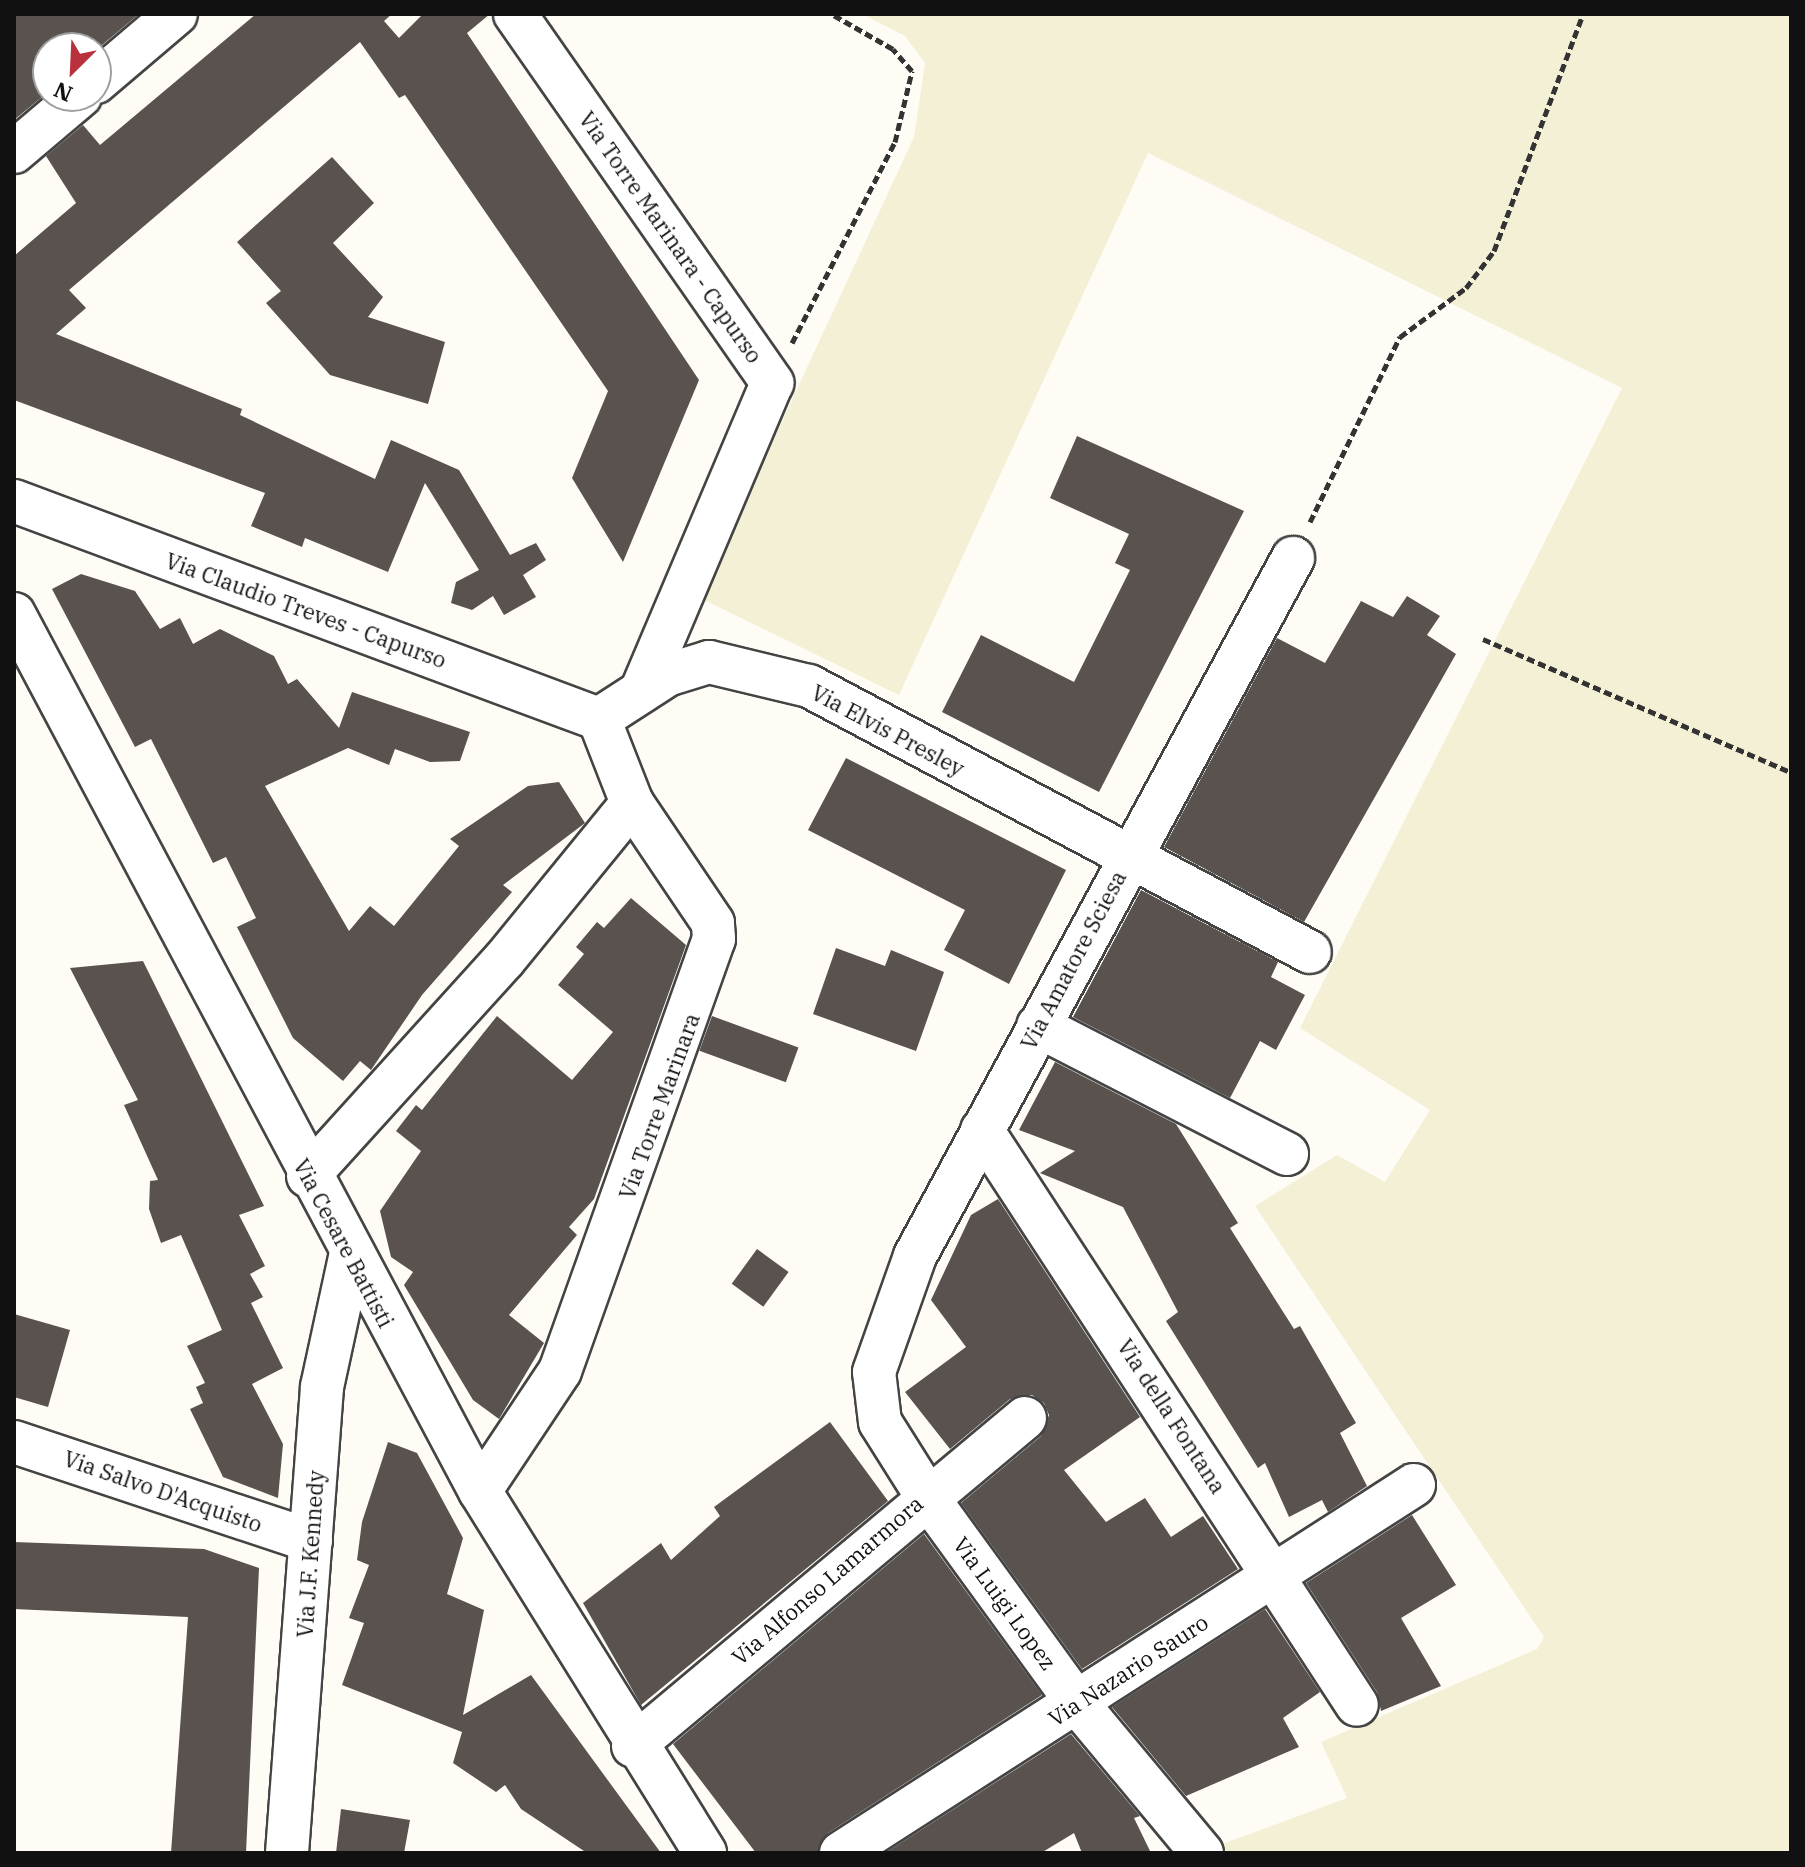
<!DOCTYPE html>
<html>
<head>
<meta charset="utf-8">
<style>
	body { margin:0 }
	#map { position:relative; width:1805px; height:1867px; overflow:hidden; background:#fefcf5; font-family:"IBM Plex Serif",serif }
	div>[style] { position:absolute }
	[style*='--x'] { left:calc(var(--x)*1px); top:calc(var(--y)*1px); width:calc(var(--w)*1px); rotate:calc(var(--a)*1deg) }
	.farmland>* { inset:0; background:#f4f0d6 }
	.building>* { inset:0; background:#59524e; transform-origin:0 0 }
	.path>* { height:5px; margin-top:-2.5px; transform-origin:0; background:repeating-linear-gradient(90deg,#333 0 8px,transparent 0 12px) }
	.roads { filter:drop-shadow(2px 0 #444) drop-shadow(-2px 0 #444) drop-shadow(0 2px #444) drop-shadow(0 -2px #444) }
	.minor>* { height:42px; margin:-21px; padding:0 21px; transform-origin:21px; border-radius:21px; background:#fff }
	span { translate:-50% -50%; white-space:nowrap; text-align:center; line-height:1.15; -webkit-text-stroke:8px #fff; paint-order:stroke }
	.street-label { font-size:22px; color:#111 }
	.frame { position:absolute; inset:0; border:16px solid #111; pointer-events:none }
	.north { position:absolute; left:32px; top:32px; width:80px; height:80px; box-sizing:border-box; background:#fff; border:2px solid #a0a0a0; border-radius:50%; rotate:204deg; font-size:22px; font-weight:700; line-height:32px; text-align:center; color:#111 }
	.north::after { content:''; display:block; margin:auto; width:28px; height:36px; background:#b9313c; clip-path:polygon(50% 0,100% 100%,50% 72%,0 100%) }
</style>
</head>
<body>
<div id="map">
	<div class="farmland">
		<div style="clip-path:polygon(862px 14px,1791px 14px,1791px 1853px,1229px 1853px,1220px 1845px,1347px 1798px,1321px 1742px,1537px 1649px,1544px 1637px,1255px 1206px,1337px 1155px,1385px 1182px,1430px 1110px,1300px 1028px,1622px 388px,1148px 153px,899px 695px,700px 598px,914px 137px,925px 63px,905px 36px)"></div>
	</div>
	<div class="building">
		<div style="clip-path:polygon(14px 14px,139px 14px,96px 50px,48px 48px,48px 92px,14px 120px)"></div>
		<div style="clip-path:polygon(256px 14px,392px 14px,384px 21px,399px 38px,423px 14px,490px 14px,467px 33px,699px 380px,623px 562px,572px 478px,608px 391px,405px 95px,399px 98px,360px 42px,69px 290px,86px 308px,56px 334px,242px 409px,240px 415px,375px 479px,391px 440px,459px 470px,510px 555px,536px 543px,546px 560px,523px 575px,536px 597px,504px 615px,493px 596px,472px 610px,451px 603px,456px 582px,479px 570px,425px 483px,388px 572px,305px 538px,302px 547px,251px 526px,265px 493px,14px 400px,14px 256px,76px 203px,46px 156px,83px 125px,100px 145px)"></div>
		<div style="clip-path:polygon(332px 157px,374px 203px,333px 243px,383px 297px,368px 317px,445px 342px,428px 404px,330px 375px,266px 303px,281px 291px,237px 242px)"></div>
		<div style="clip-path:polygon(1077px 436px,1244px 511px,1099px 792px,942px 712px,981px 635px,1074px 682px,1130px 570px,1115px 563px,1129px 534px,1050px 498px)"></div>
		<div style="clip-path:polygon(81px 574px,135px 591px,160px 629px,180px 618px,193px 644px,220px 629px,274px 656px,288px 684px,297px 679px,339px 728px,352px 692px,470px 732px,460px 761px,430px 762px,395px 749px,389px 765px,348px 748px,265px 786px,349px 931px,370px 906px,394px 926px,459px 846px,450px 839px,528px 786px,559px 782px,585px 823px,503px 885px,512px 892px,422px 995px,371px 1070px,360px 1061px,343px 1081px,293px 1038px,237px 927px,256px 918px,226px 857px,213px 863px,151px 739px,135px 747px,52px 589px)"></div>
		<div style="clip-path:polygon(1407px 596px,1440px 616px,1427px 635px,1456px 654px,1304px 922px,1164px 847px,1277px 638px,1325px 663px,1361px 601px,1393px 617px)"></div>
		<div style="clip-path:polygon(846px 758px,1066px 870px,1009px 984px,944px 950px,965px 910px,808px 830px)"></div>
		<div style="clip-path:polygon(1141px 890px,1278px 962px,1271px 977px,1305px 995px,1276px 1050px,1260px 1041px,1230px 1098px,1073px 1017px)"></div>
		<div style="clip-path:polygon(631px 898px,686px 945px,594px 1199px,569px 1227px,577px 1235px,509px 1315px,544px 1343px,499px 1419px,473px 1400px,404px 1285px,413px 1272px,391px 1257px,380px 1211px,421px 1151px,396px 1131px,416px 1105px,422px 1110px,497px 1016px,572px 1080px,613px 1032px,558px 985px,584px 954px,576px 947px,597px 922px,604px 928px)"></div>
		<div style="clip-path:polygon(836px 948px,885px 966px,891px 950px,944px 972px,916px 1051px,813px 1014px)"></div>
		<div style="clip-path:polygon(143px 961px,264px 1206px,239px 1215px,265px 1266px,250px 1274px,263px 1297px,251px 1303px,283px 1368px,252px 1384px,283px 1444px,278px 1498px,223px 1477px,190px 1409px,203px 1403px,196px 1387px,205px 1383px,187px 1346px,222px 1330px,181px 1235px,161px 1243px,149px 1209px,150px 1181px,158px 1180px,124px 1105px,138px 1100px,70px 968px)"></div>
		<div style="left:712px;top:1016px;width:92px;height:37px;rotate:20deg"></div>
		<div style="clip-path:polygon(1055px 1062px,1176px 1124px,1238px 1223px,1230px 1228px,1294px 1329px,1300px 1326px,1356px 1423px,1340px 1433px,1367px 1486px,1328px 1512px,1322px 1500px,1289px 1517px,1265px 1463px,1258px 1468px,1166px 1321px,1178px 1312px,1123px 1207px,1040px 1173px,1075px 1151px,1019px 1130px)"></div>
		<div style="clip-path:polygon(998px 1199px,1140px 1417px,1064px 1470px,1106px 1522px,1145px 1498px,1171px 1537px,1203px 1516px,1238px 1569px,1082px 1669px,961px 1503px,1041px 1436px,1049px 1415px,1044px 1403px,1032px 1395px,1010px 1399px,950px 1449px,905px 1392px,966px 1347px,931px 1300px,971px 1215px)"></div>
		<div style="left:757px;top:1249px;width:39px;height:43px;rotate:36deg"></div>
		<div style="clip-path:polygon(14px 1314px,70px 1330px,48px 1407px,14px 1397px)"></div>
		<div style="clip-path:polygon(830px 1422px,888px 1501px,641px 1705px,583px 1603px,661px 1543px,671px 1560px,720px 1516px,714px 1507px)"></div>
		<div style="clip-path:polygon(388px 1442px,417px 1453px,463px 1538px,447px 1594px,484px 1610px,463px 1715px,531px 1675px,661px 1853px,587px 1853px,521px 1809px,505px 1785px,496px 1792px,453px 1763px,462px 1732px,342px 1685px,364px 1623px,349px 1618px,369px 1565px,357px 1560px,362px 1522px)"></div>
		<div style="clip-path:polygon(1412px 1515px,1456px 1585px,1401px 1618px,1441px 1686px,1381px 1711px,1377px 1692px,1306px 1583px)"></div>
		<div style="clip-path:polygon(924px 1534px,1042px 1695px,828px 1833px,817px 1853px,756px 1853px,673px 1744px)"></div>
		<div style="clip-path:polygon(14px 1542px,204px 1549px,259px 1568px,246px 1853px,171px 1853px,188px 1617px,14px 1609px)"></div>
		<div style="clip-path:polygon(1265px 1609px,1320px 1692px,1283px 1718px,1299px 1747px,1186px 1796px,1112px 1707px)"></div>
		<div style="clip-path:polygon(1071px 1734px,1140px 1816px,1134px 1818px,1151px 1853px,1082px 1853px,1074px 1833px,1041px 1853px,885px 1853px)"></div>
		<div style="clip-path:polygon(341px 1809px,410px 1820px,404px 1853px,336px 1853px)"></div>
	</div>
	<div class="path">
		<div style="--x:792;--y:343;--w:226;--a:-62.9"></div>
		<div style="--x:895;--y:142;--w:73;--a:-76.5"></div>
		<div style="--x:912;--y:71;--w:29;--a:-131"></div>
		<div style="--x:893;--y:49;--w:70;--a:-150.2"></div>
		<div style="--x:1310;--y:522;--w:206;--a:-64.1"></div>
		<div style="--x:1400;--y:337;--w:82;--a:-36.6"></div>
		<div style="--x:1466;--y:288;--w:46;--a:-52.9"></div>
		<div style="--x:1494;--y:251;--w:253;--a:-69.4"></div>
		<div style="--x:1483;--y:639;--w:335;--a:23.4"></div>
	</div>
	<div class="roads">
		<div class="minor">
			<div style="--x:515;--y:14;--w:450;--a:55.1"></div>
			<div style="--x:772;--y:383;--w:335;--a:113"></div>
			<div style="--x:96;--y:82;--w:105;--a:-40.4"></div>
			<div style="--x:14;--y:152;--w:87;--a:-40.3"></div>
			<div style="--x:14;--y:501;--w:624;--a:20.44"></div>
			<div style="--x:14;--y:614;--w:993;--a:62.02"></div>
			<div style="--x:480;--y:1491;--w:426;--a:58.1"></div>
			<div style="--x:599;--y:719;--w:81;--a:-32.9"></div>
			<div style="--x:667;--y:675;--w:44;--a:-17.2"></div>
			<div style="--x:709;--y:662;--w:103;--a:13.5"></div>
			<div style="--x:809;--y:686;--w:567;--a:27.97"></div>
			<div style="--x:1038;--y:1026;--w:280;--a:27.2"></div>
			<div style="--x:982;--y:1130;--w:686;--a:56.89"></div>
			<div style="--x:308;--y:1176;--w:292;--a:-47.8"></div>
			<div style="--x:504;--y:960;--w:203;--a:-50.8"></div>
			<div style="--x:14;--y:1442;--w:313;--a:18.4"></div>
			<div style="--x:480;--y:1491;--w:144;--a:-56.3"></div>
			<div style="--x:560;--y:1371;--w:459;--a:-70.4"></div>
			<div style="--x:714;--y:939;--w:16;--a:-94"></div>
			<div style="--x:713;--y:923;--w:145;--a:-124"></div>
			<div style="--x:632;--y:803;--w:90;--a:-111.4"></div>
			<div style="--x:633;--y:1746;--w:511;--a:-39.92"></div>
			<div style="--x:287;--y:1853;--w:467;--a:-85.7"></div>
			<div style="--x:322;--y:1387;--w:133;--a:-77.8"></div>
			<div style="--x:841;--y:1853;--w:681;--a:-32.71"></div>
			<div style="--x:1202;--y:1853;--w:195;--a:-129.8"></div>
			<div style="--x:1077;--y:1703;--w:257;--a:-126"></div>
			<div style="--x:926;--y:1495;--w:86;--a:-122.2"></div>
			<div style="--x:880;--y:1422;--w:50;--a:-96.8"></div>
			<div style="--x:874;--y:1372;--w:123;--a:-70.5"></div>
			<div style="--x:915;--y:1256;--w:794;--a:-61.56"></div>
		</div>
	</div>
	<div class="street-label">
		<span style="left:671px;top:237px;rotate:55deg">Via Torre Marinara - Capurso</span>
		<span style="left:306px;top:610px;rotate:20deg">Via Claudio Treves - Capurso</span>
		<span style="left:888px;top:730px;rotate:28deg">Via Elvis Presley</span>
		<span style="left:1073px;top:960px;rotate:-62deg">Via Amatore Sciesa</span>
		<span style="left:659px;top:1106px;rotate:-70deg">Via Torre Marinara</span>
		<span style="left:344px;top:1243px;rotate:62deg">Via Cesare Battisti</span>
		<span style="left:1172px;top:1416px;rotate:57deg">Via della Fontana</span>
		<span style="left:163px;top:1491px;rotate:19deg">Via Salvo D'Acquisto</span>
		<span style="left:310px;top:1554px;rotate:-86deg">Via J.F. Kennedy</span>
		<span style="left:827px;top:1580px;rotate:-41deg">Via Alfonso Lamarmora</span>
		<span style="left:1005px;top:1603px;rotate:54deg">Via Luigi Lopez</span>
		<span style="left:1128px;top:1670px;rotate:-33deg">Via Nazario Sauro</span>
	</div>
	<div class="frame"></div>
	<div class="north">N</div>
</div>
</body>
</html>
